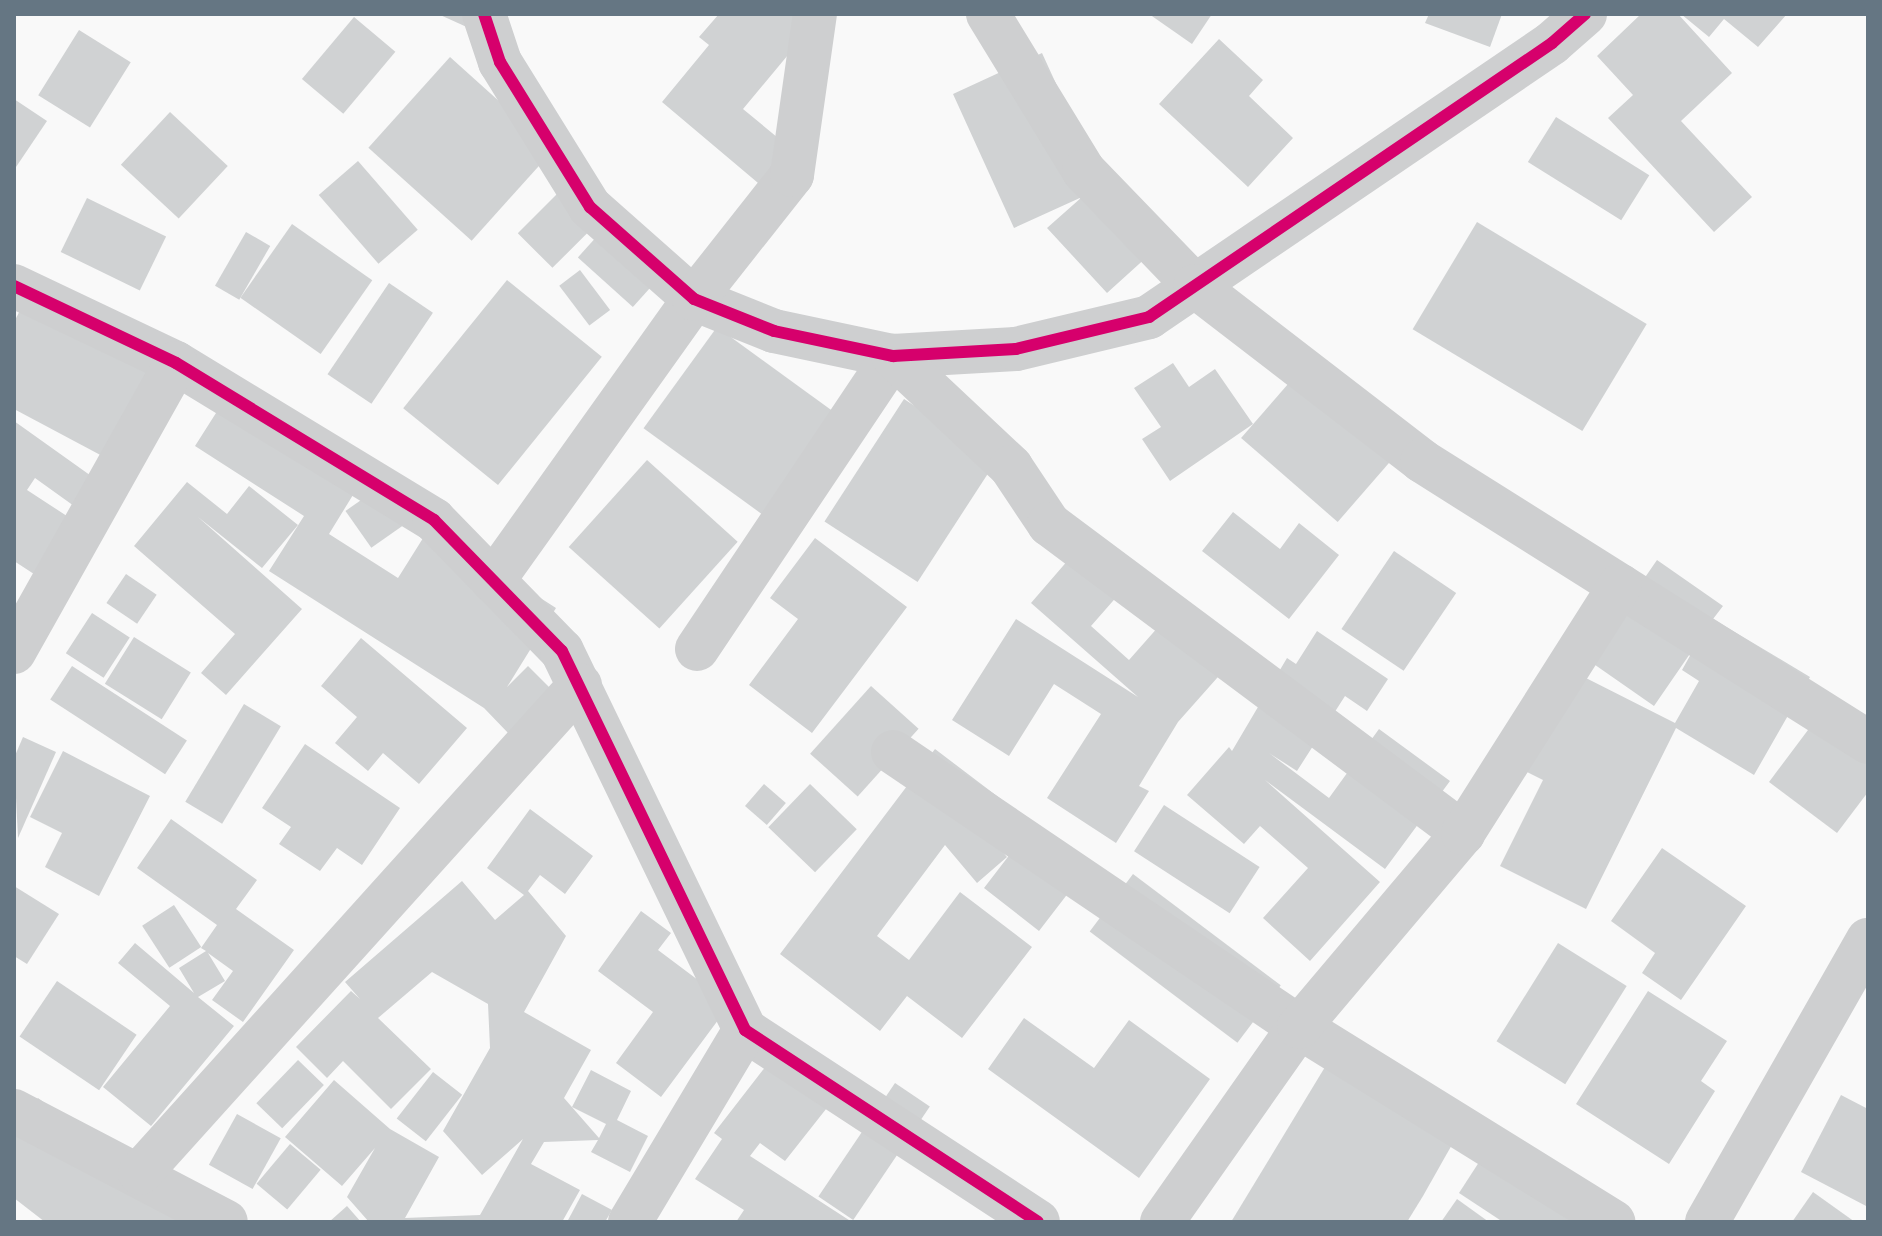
<!DOCTYPE html>
<html>
<head>
<meta charset="utf-8">
<style>
	body { margin:0 }
	#map { position:relative; width:1882px; height:1236px; overflow:hidden; background:#f9f9f9; font-family:Poppins,sans-serif }
	div>[style] { position:absolute }
	[style*='--x'] { left:calc(var(--x)*1px); top:calc(var(--y)*1px); width:calc(var(--w)*1px); rotate:calc(var(--a)*1deg) }
	.building>* { inset:0; background:#d0d2d3; transform-origin:0 0 }
	.street>* { height:44px; margin:-22px; padding:0 22px; transform-origin:22px; border-radius:22px; background:#cecfd0 }
	.cycleway>* { height:12px; margin:-6px; padding:0 6px; transform-origin:6px; border-radius:6px; background:#d6006c }
	span { translate:-50% -50%; white-space:nowrap; text-align:center; line-height:1.15; -webkit-text-stroke:8px #fff; paint-order:stroke }
	.frame { position:absolute; inset:0; border:16px solid #657683; pointer-events:none }
</style>
</head>
<body>
<div id="map">
	<div class="building">
		<div style="clip-path:polygon(438px 14px,489px 14px,480px 33px)"></div>
		<div style="clip-path:polygon(719px 14px,822px 14px,743px 109px,800px 156px,770px 193px,662px 102px,709px 45px,699px 37px)"></div>
		<div style="clip-path:polygon(1149px 14px,1212px 14px,1192px 44px)"></div>
		<div style="clip-path:polygon(1429px 14px,1502px 14px,1490px 47px,1425px 23px)"></div>
		<div style="clip-path:polygon(1641px 14px,1678px 14px,1732px 73px,1681px 121px,1752px 197px,1714px 232px,1608px 118px,1633px 95px,1597px 56px)"></div>
		<div style="clip-path:polygon(1681px 14px,1787px 14px,1758px 47px,1724px 19px,1709px 37px)"></div>
		<div style="left:354px;top:17px;width:54px;height:81px;rotate:40deg"></div>
		<div style="left:79px;top:30px;width:61px;height:77px;rotate:32deg"></div>
		<div style="clip-path:polygon(1219px 39px,1263px 80px,1249px 96px,1293px 138px,1248px 187px,1159px 104px)"></div>
		<div style="clip-path:polygon(1042px 53px,1100px 180px,1170px 236px,1107px 293px,1047px 228px,1082px 197px,1014px 228px,953px 94px)"></div>
		<div style="left:450px;top:57px;width:139px;height:122px;rotate:42deg"></div>
		<div style="clip-path:polygon(14px 99px,47px 121px,14px 170px)"></div>
		<div style="left:170px;top:112px;width:79px;height:72px;rotate:43deg"></div>
		<div style="left:1556px;top:117px;width:110px;height:53px;rotate:32deg"></div>
		<div style="left:358px;top:161px;width:91px;height:52px;rotate:49deg"></div>
		<div style="left:568px;top:183px;width:49px;height:71px;rotate:45deg"></div>
		<div style="left:87px;top:198px;width:88px;height:60px;rotate:26deg"></div>
		<div style="left:1477px;top:222px;width:198px;height:125px;rotate:31deg"></div>
		<div style="left:292px;top:224px;width:98px;height:90px;rotate:35deg"></div>
		<div style="left:608px;top:224px;width:74px;height:45px;rotate:42deg"></div>
		<div style="left:246px;top:232px;width:28px;height:62px;rotate:30deg"></div>
		<div style="left:580px;top:270px;width:50px;height:26px;rotate:53deg"></div>
		<div style="clip-path:polygon(37px 278px,165px 346px,106px 458px,14px 409px,14px 322px)"></div>
		<div style="left:507px;top:280px;width:122px;height:165px;rotate:39deg"></div>
		<div style="left:389px;top:283px;width:53px;height:110px;rotate:34deg"></div>
		<div style="left:717px;top:327px;width:162px;height:125px;rotate:36deg"></div>
		<div style="left:1308px;top:361px;width:128px;height:102px;rotate:41deg"></div>
		<div style="clip-path:polygon(1173px 363px,1189px 387px,1215px 369px,1253px 424px,1170px 481px,1142px 439px,1161px 427px,1134px 388px)"></div>
		<div style="clip-path:polygon(230px 391px,364px 477px,329px 534px,398px 578px,430px 527px,556px 608px,507px 687px,528px 666px,557px 695px,513px 738px,484px 708px,269px 571px,304px 516px,195px 446px)"></div>
		<div style="left:904px;top:399px;width:111px;height:146px;rotate:33deg"></div>
		<div style="clip-path:polygon(14px 421px,94px 478px,74px 506px,35px 478px,27px 490px,73px 520px,37px 576px,14px 561px)"></div>
		<div style="left:647px;top:460px;width:122px;height:117px;rotate:42deg"></div>
		<div style="clip-path:polygon(187px 482px,227px 514px,249px 486px,298px 525px,262px 568px,198px 517px,302px 609px,226px 695px,201px 673px,235px 634px,134px 546px)"></div>
		<div style="left:384px;top:484px;width:45px;height:47px;rotate:55deg"></div>
		<div style="clip-path:polygon(1233px 512px,1280px 549px,1299px 523px,1339px 555px,1289px 619px,1202px 551px)"></div>
		<div style="clip-path:polygon(1088px 537px,1134px 577px,1091px 626px,1129px 660px,1182px 600px,1241px 651px,1178px 722px,1139px 786px,1149px 791px,1116px 843px,1047px 798px,1101px 714px,1054px 684px,1009px 756px,952px 720px,1016px 619px,1138px 697px,1031px 603px)"></div>
		<div style="clip-path:polygon(815px 538px,907px 607px,812px 733px,749px 685px,798px 619px,770px 598px)"></div>
		<div style="left:1394px;top:551px;width:75px;height:94px;rotate:34deg"></div>
		<div style="clip-path:polygon(1657px 560px,1723px 606px,1713px 619px,1810px 677px,1754px 775px,1676px 728px,1586px 909px,1500px 866px,1543px 780px,1521px 769px,1578px 674px,1675px 723px,1699px 681px,1682px 670px,1696px 645px,1654px 706px,1588px 660px)"></div>
		<div style="left:126px;top:574px;width:37px;height:35px;rotate:34deg"></div>
		<div style="left:92px;top:613px;width:45px;height:48px;rotate:33deg"></div>
		<div style="clip-path:polygon(1317px 631px,1388px 679px,1367px 711px,1345px 696px,1297px 771px,1269px 753px,1329px 798px,1379px 729px,1450px 781px,1385px 869px,1265px 780px,1380px 882px,1310px 961px,1263px 918px,1308px 868px,1260px 826px,1244px 844px,1187px 795px,1229px 747px,1232px 751px,1287px 658px,1296px 664px)"></div>
		<div style="left:134px;top:637px;width:67px;height:55px;rotate:32deg"></div>
		<div style="clip-path:polygon(361px 638px,467px 728px,419px 784px,383px 753px,368px 771px,335px 743px,357px 717px,321px 686px)"></div>
		<div style="left:72px;top:666px;width:137px;height:40px;rotate:33deg"></div>
		<div style="left:871px;top:686px;width:64px;height:91px;rotate:42deg"></div>
		<div style="clip-path:polygon(1832px 698px,1868px 726px,1868px 792px,1837px 833px,1769px 782px)"></div>
		<div style="left:244px;top:704px;width:43px;height:114px;rotate:31deg"></div>
		<div style="clip-path:polygon(23px 737px,56px 752px,18px 838px,14px 758px)"></div>
		<div style="clip-path:polygon(305px 744px,400px 808px,362px 865px,337px 848px,320px 871px,279px 844px,291px 827px,262px 808px)"></div>
		<div style="clip-path:polygon(935px 749px,1089px 866px,1039px 931px,984px 888px,1014px 849px,977px 821px,1007px 857px,977px 883px,945px 845px,877px 936px,909px 960px,960px 892px,1032px 947px,962px 1038px,907px 996px,880px 1031px,780px 954px)"></div>
		<div style="clip-path:polygon(63px 751px,150px 796px,99px 896px,45px 867px,62px 833px,30px 817px)"></div>
		<div style="left:764px;top:784px;width:29px;height:29px;rotate:41deg"></div>
		<div style="left:810px;top:784px;width:65px;height:60px;rotate:44deg"></div>
		<div style="left:1164px;top:805px;width:114px;height:55px;rotate:33deg"></div>
		<div style="clip-path:polygon(530px 809px,593px 856px,565px 894px,540px 875px,528px 891px,566px 936px,524px 1012px,591px 1050px,564px 1098px,599px 1138px,606px 1124px,572px 1107px,591px 1070px,631px 1091px,617px 1120px,648px 1136px,630px 1172px,591px 1152px,598px 1140px,544px 1142px,531px 1164px,580px 1190px,562px 1222px,369px 1222px,347px 1197px,375px 1148px,342px 1186px,285px 1137px,334px 1080px,390px 1129px,439px 1157px,405px 1218px,480px 1215px,523px 1139px,482px 1175px,443px 1131px,490px 1048px,488px 1004px,432px 972px,378px 1018px,431px 1069px,391px 1109px,343px 1061px,327px 1078px,296px 1047px,351px 991px,360px 999px,345px 982px,462px 881px,495px 920px,524px 895px,487px 868px)"></div>
		<div style="clip-path:polygon(171px 819px,257px 880px,236px 909px,294px 950px,243px 1022px,212px 1000px,233px 971px,208px 953px,225px 981px,198px 997px,234px 1026px,151px 1126px,103px 1087px,170px 1006px,118px 963px,135px 943px,194px 993px,179px 968px,206px 951px,201px 948px,217px 925px,137px 868px)"></div>
		<div style="clip-path:polygon(1662px 848px,1746px 906px,1681px 1000px,1642px 973px,1655px 953px,1611px 921px)"></div>
		<div style="left:1133px;top:874px;width:185px;height:72px;rotate:37deg"></div>
		<div style="clip-path:polygon(14px 886px,59px 914px,27px 964px,14px 956px)"></div>
		<div style="left:174px;top:905px;width:50px;height:38px;rotate:57deg"></div>
		<div style="clip-path:polygon(641px 911px,671px 933px,658px 950px,730px 1004px,661px 1097px,616px 1063px,653px 1012px,598px 971px)"></div>
		<div style="left:1558px;top:943px;width:81px;height:116px;rotate:32deg"></div>
		<div style="left:57px;top:981px;width:96px;height:67px;rotate:34deg"></div>
		<div style="clip-path:polygon(1648px 991px,1727px 1041px,1701px 1081px,1715px 1091px,1669px 1164px,1576px 1104px)"></div>
		<div style="clip-path:polygon(1024px 1018px,1094px 1068px,1129px 1020px,1210px 1079px,1139px 1178px,988px 1069px)"></div>
		<div style="clip-path:polygon(1345px 1034px,1471px 1111px,1423px 1196px,1407px 1222px,1231px 1222px)"></div>
		<div style="clip-path:polygon(787px 1039px,845px 1085px,785px 1161px,760px 1143px,750px 1156px,852px 1222px,736px 1222px,744px 1210px,695px 1179px,722px 1139px,714px 1133px)"></div>
		<div style="left:298px;top:1060px;width:36px;height:60px;rotate:44deg"></div>
		<div style="left:433px;top:1072px;width:37px;height:59px;rotate:38deg"></div>
		<div style="left:895px;top:1083px;width:42px;height:137px;rotate:34deg"></div>
		<div style="clip-path:polygon(1841px 1095px,1868px 1109px,1868px 1207px,1801px 1172px)"></div>
		<div style="clip-path:polygon(38px 1098px,186px 1209px,176px 1222px,45px 1222px,14px 1198px,14px 1130px)"></div>
		<div style="left:237px;top:1114px;width:50px;height:58px;rotate:29deg"></div>
		<div style="clip-path:polygon(1494px 1139px,1618px 1222px,1503px 1222px,1459px 1193px)"></div>
		<div style="left:290px;top:1144px;width:40px;height:52px;rotate:40deg"></div>
		<div style="clip-path:polygon(1813px 1192px,1855px 1222px,1792px 1222px)"></div>
		<div style="clip-path:polygon(582px 1194px,612px 1210px,605px 1222px,567px 1222px)"></div>
		<div style="clip-path:polygon(1457px 1199px,1489px 1222px,1441px 1222px)"></div>
		<div style="clip-path:polygon(347px 1206px,361px 1222px,329px 1222px)"></div>
	</div>
	<div class="street">
		<div style="--x:484;--y:14;--w:51;--a:71.6"></div>
		<div style="--x:500;--y:62;--w:171;--a:58.2"></div>
		<div style="--x:590;--y:207;--w:139;--a:41.5"></div>
		<div style="--x:694;--y:299;--w:86;--a:21.8"></div>
		<div style="--x:774;--y:331;--w:122;--a:11.9"></div>
		<div style="--x:893;--y:356;--w:123;--a:-3.3"></div>
		<div style="--x:1016;--y:349;--w:137;--a:-13.5"></div>
		<div style="--x:1149;--y:317;--w:487;--a:-34.2"></div>
		<div style="--x:1552;--y:43;--w:44;--a:-41.3"></div>
		<div style="--x:988;--y:14;--w:184;--a:58.6"></div>
		<div style="--x:1084;--y:171;--w:160;--a:46"></div>
		<div style="--x:1195;--y:286;--w:287;--a:37.6"></div>
		<div style="--x:1422;--y:461;--w:527;--a:32.21"></div>
		<div style="--x:14;--y:286;--w:179;--a:25.4"></div>
		<div style="--x:176;--y:363;--w:302;--a:31.3"></div>
		<div style="--x:434;--y:520;--w:183;--a:45.7"></div>
		<div style="--x:562;--y:651;--w:421;--a:64.2"></div>
		<div style="--x:745;--y:1030;--w:350;--a:33.2"></div>
		<div style="--x:493;--y:581;--w:346;--a:-54.5"></div>
		<div style="--x:694;--y:299;--w:158;--a:-51.7"></div>
		<div style="--x:792;--y:175;--w:163;--a:-81.9"></div>
		<div style="--x:697;--y:649;--w:353;--a:-56.2"></div>
		<div style="--x:893;--y:356;--w:162;--a:43.2"></div>
		<div style="--x:1011;--y:467;--w:69;--a:56.3"></div>
		<div style="--x:1049;--y:524;--w:517;--a:36.74"></div>
		<div style="--x:14;--y:652;--w:331;--a:-60.7"></div>
		<div style="--x:893;--y:752;--w:490;--a:34.1"></div>
		<div style="--x:1299;--y:1027;--w:370;--a:31.8"></div>
		<div style="--x:14;--y:1111;--w:239;--a:27.6"></div>
		<div style="--x:140;--y:1173;--w:657;--a:-47.96"></div>
		<div style="--x:630;--y:1222;--w:224;--a:-59.1"></div>
		<div style="--x:1162;--y:1222;--w:238;--a:-54.9"></div>
		<div style="--x:1299;--y:1027;--w:254;--a:-49.8"></div>
		<div style="--x:1463;--y:833;--w:293;--a:-57.6"></div>
		<div style="--x:1707;--y:1222;--w:325;--a:-60.3"></div>
	</div>
	<div class="cycleway">
		<div style="--x:484;--y:14;--w:51;--a:71.6"></div>
		<div style="--x:500;--y:62;--w:171;--a:58.2"></div>
		<div style="--x:590;--y:207;--w:139;--a:41.5"></div>
		<div style="--x:694;--y:299;--w:86;--a:21.8"></div>
		<div style="--x:774;--y:331;--w:122;--a:11.9"></div>
		<div style="--x:893;--y:356;--w:123;--a:-3.3"></div>
		<div style="--x:1016;--y:349;--w:137;--a:-13.5"></div>
		<div style="--x:1149;--y:317;--w:487;--a:-34.2"></div>
		<div style="--x:1552;--y:43;--w:44;--a:-41.3"></div>
		<div style="--x:14;--y:286;--w:179;--a:25.4"></div>
		<div style="--x:176;--y:363;--w:302;--a:31.3"></div>
		<div style="--x:434;--y:520;--w:183;--a:45.7"></div>
		<div style="--x:562;--y:651;--w:421;--a:64.2"></div>
		<div style="--x:745;--y:1030;--w:350;--a:33.2"></div>
	</div>
	<div class="frame"></div>
</div>
</body>
</html>
